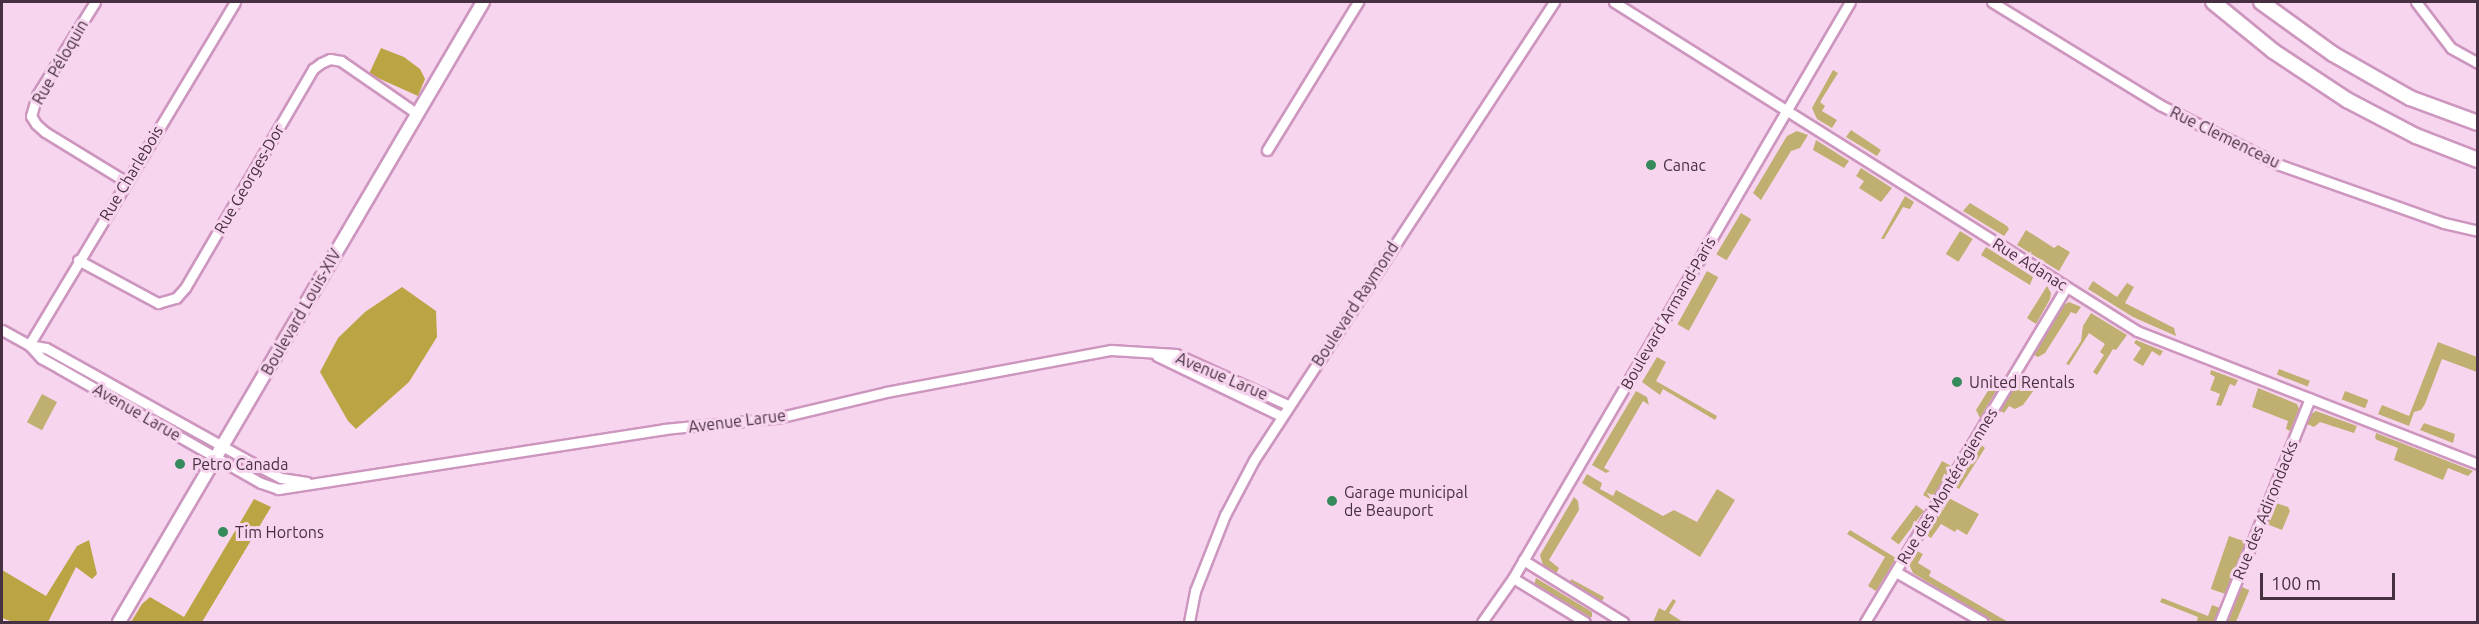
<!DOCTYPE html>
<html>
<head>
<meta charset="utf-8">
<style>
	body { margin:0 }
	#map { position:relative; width:2479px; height:624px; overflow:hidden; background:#f8d5ee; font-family:Ubuntu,sans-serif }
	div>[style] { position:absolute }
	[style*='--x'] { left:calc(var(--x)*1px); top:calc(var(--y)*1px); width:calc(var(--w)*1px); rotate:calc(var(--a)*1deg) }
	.green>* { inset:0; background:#bfaf70; transform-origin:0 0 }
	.forest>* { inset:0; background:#bba443 }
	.roads { filter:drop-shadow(2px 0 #cd96bf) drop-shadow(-2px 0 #cd96bf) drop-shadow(0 2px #cd96bf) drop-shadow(0 -2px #cd96bf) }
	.minor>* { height:9px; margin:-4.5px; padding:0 4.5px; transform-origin:4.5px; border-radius:4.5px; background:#fff }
	.major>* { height:12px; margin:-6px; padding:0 6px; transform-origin:6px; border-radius:6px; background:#fff }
	.highway>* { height:14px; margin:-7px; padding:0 7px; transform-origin:7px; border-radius:7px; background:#fff }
	.dots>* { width:16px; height:16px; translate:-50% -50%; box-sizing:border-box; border:3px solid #f8d5ee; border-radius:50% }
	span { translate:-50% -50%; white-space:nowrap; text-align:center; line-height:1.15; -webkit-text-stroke:6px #f8d5ee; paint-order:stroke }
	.street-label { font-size:16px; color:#473041 }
	.poi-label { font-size:16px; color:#473041 }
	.left { translate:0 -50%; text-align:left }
	.frame { position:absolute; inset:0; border:3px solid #473041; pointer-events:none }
	.scale { position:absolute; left:2260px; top:573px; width:135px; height:27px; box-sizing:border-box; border:3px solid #473041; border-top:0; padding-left:8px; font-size:18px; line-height:21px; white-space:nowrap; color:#473041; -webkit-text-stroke:4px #f8d5ee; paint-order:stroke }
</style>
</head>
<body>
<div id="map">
	<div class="green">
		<div style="clip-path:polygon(1833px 70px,1838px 73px,1820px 102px,1825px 106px,1822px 111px,1837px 120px,1832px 128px,1817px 119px,1812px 108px)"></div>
		<div style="clip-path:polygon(1851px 130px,1881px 150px,1877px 156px,1846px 137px)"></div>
		<div style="clip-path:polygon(1797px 131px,1808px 135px,1800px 148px,1791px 151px,1761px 200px,1753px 193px,1787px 136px)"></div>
		<div style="clip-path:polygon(1816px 140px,1849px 161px,1844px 168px,1813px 150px)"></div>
		<div style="clip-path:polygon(1861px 168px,1892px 188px,1881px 202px,1859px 188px,1864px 181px,1856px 176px)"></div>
		<div style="clip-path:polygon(1905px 196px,1914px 202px,1910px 209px,1903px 207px,1884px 239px,1881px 239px)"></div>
		<div style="clip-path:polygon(1970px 203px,2007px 226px,2009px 229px,2004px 236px,1963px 211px)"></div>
		<div style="left:1741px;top:213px;width:12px;height:48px;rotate:31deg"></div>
		<div style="clip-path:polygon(2026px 230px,2054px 248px,2058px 245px,2070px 252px,2059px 271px,2017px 245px)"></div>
		<div style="left:1960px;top:231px;width:15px;height:27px;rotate:32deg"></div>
		<div style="clip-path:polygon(1986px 247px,2033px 277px,2030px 285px,1981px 255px)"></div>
		<div style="left:1707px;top:271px;width:13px;height:61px;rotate:29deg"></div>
		<div style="clip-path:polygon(2093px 281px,2117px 297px,2127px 283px,2134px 287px,2125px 303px,2174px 328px,2176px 336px,2133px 317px,2088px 289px)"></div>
		<div style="clip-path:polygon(2047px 286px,2051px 293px,2050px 299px,2036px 324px,2027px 318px)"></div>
		<div style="clip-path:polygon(2069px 302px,2081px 307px,2076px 314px,2071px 312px,2045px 353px,2038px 357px,2032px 354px,2061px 307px)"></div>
		<div style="clip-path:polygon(2091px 313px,2127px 335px,2116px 350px,2113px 349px,2097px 375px,2093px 372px,2104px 355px,2100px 352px,2105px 344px,2089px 333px,2069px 365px,2066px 364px,2081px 341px,2083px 326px)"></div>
		<div style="clip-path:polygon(2136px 340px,2163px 351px,2160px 356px,2152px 351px,2143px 366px,2133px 360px,2141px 348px,2134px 343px)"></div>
		<div style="clip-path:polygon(2438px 342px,2477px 357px,2477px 372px,2442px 359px,2425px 404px,2421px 410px,2414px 412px,2409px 426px,2378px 414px,2382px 405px,2409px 416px)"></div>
		<div style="clip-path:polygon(1657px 357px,1666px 362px,1656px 381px,1717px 416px,1715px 420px,1663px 389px,1660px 395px,1642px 382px)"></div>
		<div style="left:2279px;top:369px;width:33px;height:6px;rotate:21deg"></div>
		<div style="clip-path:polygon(2211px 370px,2238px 380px,2235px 386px,2230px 384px,2221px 406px,2216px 405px,2220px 394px,2210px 390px,2215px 377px,2210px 374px)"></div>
		<div style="clip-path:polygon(2022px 372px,2039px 383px,2023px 405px,2015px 409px,2009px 406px,2004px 413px,1999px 410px)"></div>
		<div style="clip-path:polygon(1996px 384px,1999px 386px,1980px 418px,1976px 410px,1991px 386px)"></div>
		<div style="clip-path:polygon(2258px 388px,2297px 404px,2299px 409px,2290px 431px,2286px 429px,2288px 421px,2252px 407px)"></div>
		<div style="clip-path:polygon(1636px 391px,1647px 397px,1649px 405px,1643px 401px,1604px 468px,1610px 471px,1606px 473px,1592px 465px)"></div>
		<div style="left:2345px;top:391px;width:25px;height:9px;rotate:21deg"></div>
		<div style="left:42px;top:394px;width:17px;height:32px;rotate:28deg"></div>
		<div style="clip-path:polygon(2316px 411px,2357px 426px,2354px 433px,2320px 422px,2314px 427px,2307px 424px,2310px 415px)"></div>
		<div style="clip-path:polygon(2424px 423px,2455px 434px,2453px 443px,2420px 430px)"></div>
		<div style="clip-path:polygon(2376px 433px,2473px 471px,2468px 476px,2448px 468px,2443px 480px,2394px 460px,2398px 448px,2377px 440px,2375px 438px)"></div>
		<div style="clip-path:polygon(1979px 443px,1985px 448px,1959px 489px,1954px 486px)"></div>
		<div style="left:1942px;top:461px;width:10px;height:39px;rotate:29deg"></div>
		<div style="clip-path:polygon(1587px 474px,1602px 483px,1600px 489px,1613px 496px,1616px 490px,1663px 516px,1674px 510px,1697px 522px,1717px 489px,1735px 500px,1700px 557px,1582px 483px)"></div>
		<div style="clip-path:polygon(1574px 497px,1578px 501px,1579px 510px,1549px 560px,1559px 568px,1556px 574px,1543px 565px,1540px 555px)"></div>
		<div style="clip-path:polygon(1947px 497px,1979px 514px,1967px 535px,1957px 529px,1955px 532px,1941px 524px,1931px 538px,1925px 534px)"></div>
		<div style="clip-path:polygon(2276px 503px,2288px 507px,2290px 511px,2282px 530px,2267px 524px)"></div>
		<div style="left:1916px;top:505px;width:10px;height:42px;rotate:37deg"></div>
		<div style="clip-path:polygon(1850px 530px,1896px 558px,1876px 591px,1868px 586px,1885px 557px,1847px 534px)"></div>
		<div style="left:2229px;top:536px;width:18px;height:56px;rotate:19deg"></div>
		<div style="clip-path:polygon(1915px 550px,1923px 554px,1918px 563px,1931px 571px,1929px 576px,2008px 622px,1992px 621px,1913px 573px,1908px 562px)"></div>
		<div style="clip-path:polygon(1536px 578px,1592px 612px,1592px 617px,1587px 618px,1534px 585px)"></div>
		<div style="clip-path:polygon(1571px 579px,1604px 597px,1602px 602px,1570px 583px)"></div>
		<div style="left:2242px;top:587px;width:8px;height:38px;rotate:23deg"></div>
		<div style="clip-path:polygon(2162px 598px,2208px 616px,2212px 605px,2220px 608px,2214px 622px,2201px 622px,2197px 621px,2198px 617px,2160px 602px)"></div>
		<div style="clip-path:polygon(1673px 599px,1676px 601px,1669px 613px,1683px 622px,1653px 622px,1659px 608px,1665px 611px)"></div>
	</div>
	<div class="forest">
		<div style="clip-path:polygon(381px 48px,404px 57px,420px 69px,425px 79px,418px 96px,369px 74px)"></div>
		<div style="clip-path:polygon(402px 287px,436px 311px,437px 337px,409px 382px,356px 429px,348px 421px,320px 372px,338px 338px,365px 312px)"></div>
		<div style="clip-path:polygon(254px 499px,271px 507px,202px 622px,131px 622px,142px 604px,150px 597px,184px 617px)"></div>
		<div style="clip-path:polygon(89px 540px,97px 574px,92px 579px,76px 567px,48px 622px,13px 622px,2px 618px,2px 570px,46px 596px,77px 546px)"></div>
	</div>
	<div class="roads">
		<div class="minor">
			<div style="--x:95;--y:2;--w:110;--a:121.9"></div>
			<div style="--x:37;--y:95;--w:22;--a:106"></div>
			<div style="--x:31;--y:116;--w:9;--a:58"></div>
			<div style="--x:36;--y:124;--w:12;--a:42"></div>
			<div style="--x:45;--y:132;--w:94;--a:31.5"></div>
			<div style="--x:1614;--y:2;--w:618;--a:32.17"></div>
			<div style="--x:2137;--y:331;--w:366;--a:21.3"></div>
			<div style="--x:1992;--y:2;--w:197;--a:31.5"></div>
			<div style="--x:2160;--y:105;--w:134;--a:26.6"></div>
			<div style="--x:2280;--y:165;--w:174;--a:19.5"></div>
			<div style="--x:2444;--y:223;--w:35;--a:13"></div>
			<div style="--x:2416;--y:2;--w:58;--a:52.7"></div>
			<div style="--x:2451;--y:48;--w:31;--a:29"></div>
			<div style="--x:1267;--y:150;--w:174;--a:-58.4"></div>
			<div style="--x:78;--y:260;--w:91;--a:28.3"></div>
			<div style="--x:158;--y:303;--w:19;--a:-16"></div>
			<div style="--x:176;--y:298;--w:13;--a:-48"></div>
			<div style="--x:185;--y:288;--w:254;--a:-59.7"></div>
			<div style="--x:313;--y:69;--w:10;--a:-37"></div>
			<div style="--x:321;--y:63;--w:10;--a:-24"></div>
			<div style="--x:330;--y:59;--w:11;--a:10"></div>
			<div style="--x:341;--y:61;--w:91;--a:34.7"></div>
			<div style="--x:2;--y:330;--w:31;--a:29"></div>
			<div style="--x:29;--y:345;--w:18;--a:47"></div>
			<div style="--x:41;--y:358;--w:21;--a:29"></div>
			<div style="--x:59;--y:368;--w:232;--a:29.7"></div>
			<div style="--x:261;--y:483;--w:18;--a:19"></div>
			<div style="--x:278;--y:489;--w:391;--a:-8.8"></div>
			<div style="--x:664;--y:429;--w:114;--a:-5.6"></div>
			<div style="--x:777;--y:418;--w:112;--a:-13.4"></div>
			<div style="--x:886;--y:392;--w:229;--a:-10.6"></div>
			<div style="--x:1111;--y:350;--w:65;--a:3.5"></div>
			<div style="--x:1176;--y:354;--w:123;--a:24.5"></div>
			<div style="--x:29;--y:345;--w:400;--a:-59"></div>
			<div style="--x:29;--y:345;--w:17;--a:10"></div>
			<div style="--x:46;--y:348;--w:247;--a:29.1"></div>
			<div style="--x:262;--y:468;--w:21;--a:28"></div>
			<div style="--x:281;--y:478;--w:26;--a:9"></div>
			<div style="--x:1157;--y:356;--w:138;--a:25.8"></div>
			<div style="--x:1523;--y:560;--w:118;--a:31.8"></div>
			<div style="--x:1896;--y:572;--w:100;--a:29.9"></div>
			<div style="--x:1513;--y:578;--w:84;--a:31.4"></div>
			<div style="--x:1189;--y:622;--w:32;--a:-79"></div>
			<div style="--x:1195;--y:591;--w:82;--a:-68.5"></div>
			<div style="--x:1225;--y:515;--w:62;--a:-62.2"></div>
			<div style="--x:1254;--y:460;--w:548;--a:-56.77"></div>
			<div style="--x:1482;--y:622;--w:54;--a:-54.8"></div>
			<div style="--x:1513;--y:578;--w:667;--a:-59.67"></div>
			<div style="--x:1865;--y:622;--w:391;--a:-59"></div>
			<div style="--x:2220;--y:622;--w:241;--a:-68.1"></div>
		</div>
		<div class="major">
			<div style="--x:119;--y:622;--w:719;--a:-59.58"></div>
		</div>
		<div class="highway">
			<div style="--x:2213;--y:2;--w:77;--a:39.2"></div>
			<div style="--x:2273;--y:51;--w:89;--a:33.5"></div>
			<div style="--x:2347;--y:100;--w:78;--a:27.6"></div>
			<div style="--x:2416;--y:136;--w:66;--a:21.2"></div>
			<div style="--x:2261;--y:2;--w:89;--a:35.8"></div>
			<div style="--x:2333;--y:54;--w:89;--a:29.7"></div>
			<div style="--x:2410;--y:98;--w:72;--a:20.2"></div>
		</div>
	</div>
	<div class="dots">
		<div style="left:1651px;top:165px;background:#378a5c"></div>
		<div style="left:1957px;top:382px;background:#378a5c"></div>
		<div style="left:180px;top:464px;background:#378a5c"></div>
		<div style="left:1332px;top:501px;background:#378a5c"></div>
		<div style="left:223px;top:532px;background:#378a5c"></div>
	</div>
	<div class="street-label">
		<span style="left:60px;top:62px;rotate:-60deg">Rue Péloquin</span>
		<span style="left:2225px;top:137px;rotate:26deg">Rue Clemenceau</span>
		<span style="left:131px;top:173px;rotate:-59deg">Rue Charlebois</span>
		<span style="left:249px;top:179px;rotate:-60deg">Rue Georges-Dor</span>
		<span style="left:2030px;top:264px;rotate:32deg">Rue Adanac</span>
		<span style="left:1355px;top:304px;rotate:-57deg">Boulevard Raymond</span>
		<span style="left:301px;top:312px;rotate:-60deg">Boulevard Louis-XIV</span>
		<span style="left:1668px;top:313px;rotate:-60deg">Boulevard Armand-Paris</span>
		<span style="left:1222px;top:376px;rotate:23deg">Avenue Larue</span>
		<span style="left:137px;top:412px;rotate:30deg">Avenue Larue</span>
		<span style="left:737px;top:421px;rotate:-7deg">Avenue Larue</span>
		<span style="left:1947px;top:486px;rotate:-59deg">Rue des Montérégiennes</span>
		<span style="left:2265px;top:510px;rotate:-68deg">Rue des Adirondacks</span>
	</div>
	<div class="poi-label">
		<span class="left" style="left:1663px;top:165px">Canac</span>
		<span class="left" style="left:1969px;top:382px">United Rentals</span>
		<span class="left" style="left:192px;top:464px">Petro Canada</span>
		<span class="left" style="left:1344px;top:501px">Garage municipal<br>de Beauport</span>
		<span class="left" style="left:235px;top:532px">Tim Hortons</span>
	</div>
	<div class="frame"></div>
	<div class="scale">100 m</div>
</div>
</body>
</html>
